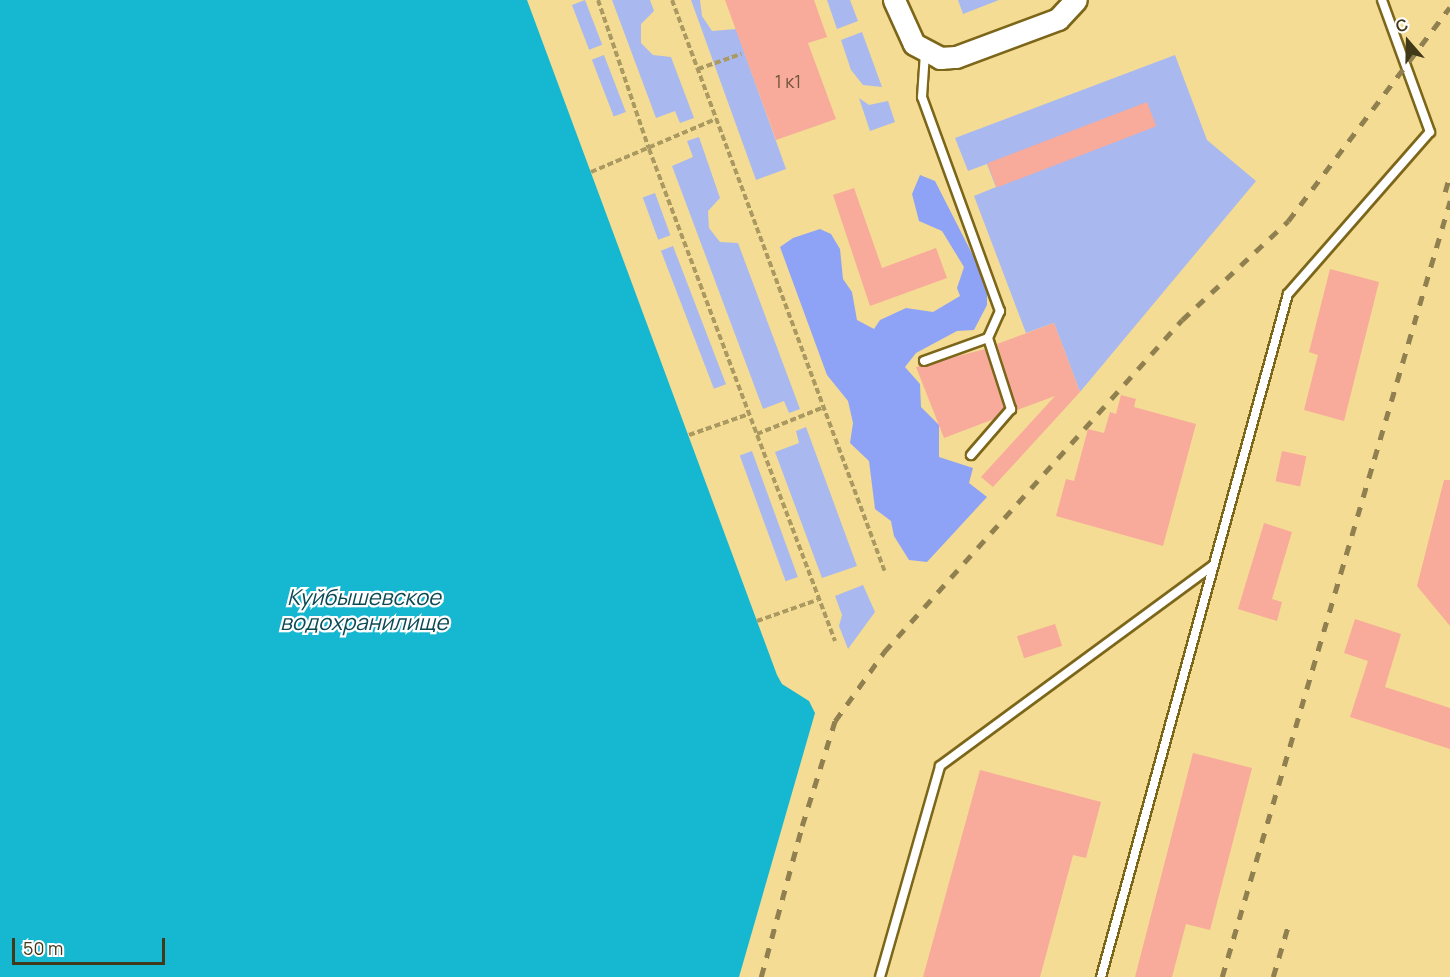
<!DOCTYPE html>
<html>
<head>
<meta charset="utf-8">
<style>
	body { margin:0 }
	#map { position:relative; width:1450px; height:977px; overflow:hidden; background:#f4dc94; font-family:Manrope,sans-serif }
	div>[style] { position:absolute }
	[style*='--x'] { left:calc(var(--x)*1px); top:calc(var(--y)*1px); width:calc(var(--w)*1px); rotate:calc(var(--a)*1deg) }
	.green>* { inset:0; background:#a9b9ef; transform-origin:0 0 }
	.forest>* { inset:0; background:#8ea3f6 }
	.water>* { inset:0; background:#16b7d0 }
	.building>* { inset:0; background:#f8aa9b; transform-origin:0 0 }
	.path>* { height:4px; margin-top:-2px; transform-origin:0; background:repeating-linear-gradient(90deg,#ab9962 0 6px,transparent 0 9px) }
	.roads { filter:drop-shadow(2px 0 #7c661a) drop-shadow(-2px 0 #7c661a) drop-shadow(0 2px #7c661a) drop-shadow(0 -2px #7c661a) }
	.service>* { height:8px; margin:-4px; padding:0 4px; transform-origin:4px; border-radius:4px; background:#fff }
	.tertiary>* { height:21px; margin:-10.5px; padding:0 10.5px; transform-origin:10.5px; border-radius:10.5px; background:#fff }
	.rail>* { height:4.5px; margin-top:-2.25px; transform-origin:0; background:repeating-linear-gradient(90deg,#908050 0 10px,transparent 0 20px) }
	span { translate:-50% -50%; white-space:nowrap; text-align:center; line-height:1.15; -webkit-text-stroke:4.5px #fff; paint-order:stroke }
	.number-label { font-size:18px; color:#70553b }
	.number-label span { -webkit-text-stroke-width:0 }
	.water-label { font-size:22px; color:#0c4a54; font-style:italic }
	.north { position:absolute; left:1378px; top:12px; width:60px; height:60px; -webkit-text-stroke:4px #fff; paint-order:stroke; rotate:340deg; font-size:16px; font-weight:700; line-height:24px; text-align:center; color:#42391b }
	.north::after { content:''; display:block; margin:auto; width:21px; height:27px; background:#42391b; clip-path:polygon(50% 0,100% 100%,50% 72%,0 100%) }
	.scale { position:absolute; left:12px; top:938px; width:153px; height:27px; box-sizing:border-box; border:3px solid #42391b; border-top:0; padding-left:8px; font-size:18px; line-height:21px; white-space:nowrap; color:#42391b; -webkit-text-stroke:4px #fff; paint-order:stroke }
</style>
</head>
<body>
<div id="map">
	<div class="green">
		<div style="left:585px;top:0;width:48px;height:14px;rotate:69deg"></div>
		<div style="clip-path:polygon(612px 0,650px 0,654px 11px,641px 24px,641px 43px,653px 55px,671px 57px,694px 118px,680px 123px,675px 111px,656px 118px)"></div>
		<div style="clip-path:polygon(691px 0,700px 0,702px 16px,712px 31px,736px 29px,786px 169px,756px 180px)"></div>
		<div style="clip-path:polygon(827px 0,850px 0,858px 21px,837px 29px)"></div>
		<div style="clip-path:polygon(958px 0,999px 0,963px 14px)"></div>
		<div style="clip-path:polygon(862px 32px,882px 87px,863px 85px,851px 70px,841px 40px)"></div>
		<div style="left:604px;top:55px;width:61px;height:13px;rotate:69deg"></div>
		<div style="clip-path:polygon(1175px 55px,1207px 140px,1256px 181px,1080px 392px,1054px 323px,1026px 333px,974px 196px,996px 187px,987px 164px,968px 171px,955px 138px)"></div>
		<div style="clip-path:polygon(859px 98px,869px 105px,888px 101px,895px 122px,870px 131px)"></div>
		<div style="clip-path:polygon(699px 137px,720px 198px,708px 211px,709px 228px,720px 242px,738px 243px,800px 409px,789px 413px,784px 401px,763px 409px,672px 166px,693px 157px,687px 141px)"></div>
		<div style="left:655px;top:193px;width:45px;height:13px;rotate:70deg"></div>
		<div style="left:673px;top:246px;width:148px;height:13px;rotate:69deg"></div>
		<div style="clip-path:polygon(806px 427px,857px 566px,822px 578px,775px 452px,799px 443px,796px 431px)"></div>
		<div style="left:752px;top:451px;width:134px;height:13px;rotate:70deg"></div>
		<div style="clip-path:polygon(863px 585px,875px 612px,848px 649px,839px 626px,842px 615px,835px 596px)"></div>
	</div>
	<div class="forest">
		<div style="clip-path:polygon(920px 175px,935px 181px,987px 283px,987px 305px,974px 330px,957px 331px,916px 353px,905px 367px,920px 384px,921px 407px,939px 425px,939px 457px,973px 468px,969px 483px,987px 497px,927px 562px,909px 560px,894px 536px,891px 521px,875px 509px,869px 461px,850px 443px,853px 423px,848px 401px,827px 375px,780px 247px,793px 238px,820px 229px,831px 234px,840px 249px,843px 279px,852px 292px,857px 320px,874px 329px,880px 320px,906px 308px,933px 312px,960px 296px,957px 288px,964px 267px,942px 231px,919px 221px,912px 194px)"></div>
	</div>
	<div class="water">
		<div style="clip-path:polygon(0 0,527px 0,777px 675px,782px 684px,809px 701px,815px 713px,739px 977px,0 977px)"></div>
	</div>
	<div class="building">
		<div style="clip-path:polygon(725px 0,814px 0,827px 37px,808px 43px,836px 119px,776px 140px)"></div>
		<div style="left:1147px;top:102px;width:26px;height:171px;rotate:69deg"></div>
		<div style="clip-path:polygon(854px 188px,882px 268px,936px 248px,947px 278px,870px 306px,833px 195px)"></div>
		<div style="clip-path:polygon(1330px 269px,1379px 282px,1344px 421px,1304px 410px,1318px 355px,1309px 352px)"></div>
		<div style="clip-path:polygon(1054px 323px,1080px 392px,993px 487px,981px 477px,1055px 396px,1017px 410px,997px 344px)"></div>
		<div style="clip-path:polygon(985px 349px,1004px 408px,994px 419px,944px 438px,916px 367px)"></div>
		<div style="clip-path:polygon(1121px 395px,1136px 399px,1134px 407px,1196px 424px,1163px 546px,1056px 516px,1066px 479px,1074px 481px,1088px 429px,1104px 433px,1110px 412px,1116px 414px)"></div>
		<div style="left:1282px;top:451px;width:25px;height:31px;rotate:12deg"></div>
		<div style="clip-path:polygon(1444px 480px,1450px 480px,1450px 626px,1417px 586px)"></div>
		<div style="clip-path:polygon(1264px 523px,1292px 532px,1272px 599px,1282px 602px,1277px 621px,1238px 609px)"></div>
		<div style="clip-path:polygon(1355px 619px,1401px 634px,1385px 687px,1450px 708px,1450px 749px,1350px 717px,1368px 661px,1344px 653px)"></div>
		<div style="left:1055px;top:624px;width:23px;height:40px;rotate:72deg"></div>
		<div style="clip-path:polygon(1193px 753px,1252px 768px,1210px 930px,1186px 924px,1172px 977px,1135px 977px)"></div>
		<div style="clip-path:polygon(980px 770px,1101px 802px,1086px 858px,1073px 855px,1040px 977px,923px 977px)"></div>
	</div>
	<div class="path">
		<div style="--x:598;--y:0;--w:157;--a:71.1"></div>
		<div style="--x:649;--y:149;--w:526;--a:69.29"></div>
		<div style="--x:672;--y:0;--w:610;--a:69.58"></div>
		<div style="--x:698;--y:69;--w:46;--a:-19.2"></div>
		<div style="--x:591;--y:172;--w:136;--a:-23"></div>
		<div style="--x:757;--y:434;--w:72;--a:-21.9"></div>
		<div style="--x:689;--y:435;--w:64;--a:-19.3"></div>
		<div style="--x:757;--y:621;--w:64;--a:-19.3"></div>
	</div>
	<div class="roads">
		<div class="service">
			<div style="--x:925;--y:53;--w:44;--a:93.9"></div>
			<div style="--x:922;--y:97;--w:228;--a:70"></div>
			<div style="--x:1000;--y:311;--w:30;--a:114"></div>
			<div style="--x:988;--y:338;--w:75;--a:72.1"></div>
			<div style="--x:1011;--y:409;--w:61;--a:131"></div>
			<div style="--x:924;--y:361;--w:68;--a:-19.8"></div>
			<div style="--x:880;--y:977;--w:219;--a:-74.1"></div>
			<div style="--x:940;--y:766;--w:338;--a:-36.3"></div>
			<div style="--x:1101;--y:977;--w:708;--a:-74.69"></div>
			<div style="--x:1288;--y:294;--w:215;--a:-48.8"></div>
			<div style="--x:1430;--y:132;--w:140;--a:-110"></div>
		</div>
		<div class="tertiary">
			<div style="--x:894;--y:0;--w:48;--a:65.6"></div>
			<div style="--x:914;--y:44;--w:30;--a:28"></div>
			<div style="--x:940;--y:58;--w:16;--a:-4"></div>
			<div style="--x:956;--y:57;--w:109;--a:-20.4"></div>
			<div style="--x:1058;--y:19;--w:26;--a:-47"></div>
		</div>
	</div>
	<div class="rail">
		<div style="--x:1445;--y:192;--w:18;--a:-74"></div>
		<div style="--x:761;--y:977;--w:156;--a:-74.8"></div>
		<div style="--x:802;--y:826;--w:110;--a:-72.6"></div>
		<div style="--x:835;--y:721;--w:85;--a:-54.6"></div>
		<div style="--x:884;--y:652;--w:446;--a:-48.1"></div>
		<div style="--x:1182;--y:320;--w:145;--a:-43"></div>
		<div style="--x:1288;--y:221;--w:268;--a:-52.9"></div>
		<div style="--x:1222;--y:977;--w:809;--a:-73.63"></div>
		<div style="--x:1273;--y:977;--w:53;--a:-73.6"></div>
	</div>
	<div class="number-label">
		<span style="left:788px;top:81px">1 к1</span>
	</div>
	<div class="water-label">
		<span style="left:364px;top:610px">Куйбышевское<br>водохранилище</span>
	</div>
	<div class="north">С</div>
	<div class="scale">50 m</div>
</div>
</body>
</html>
